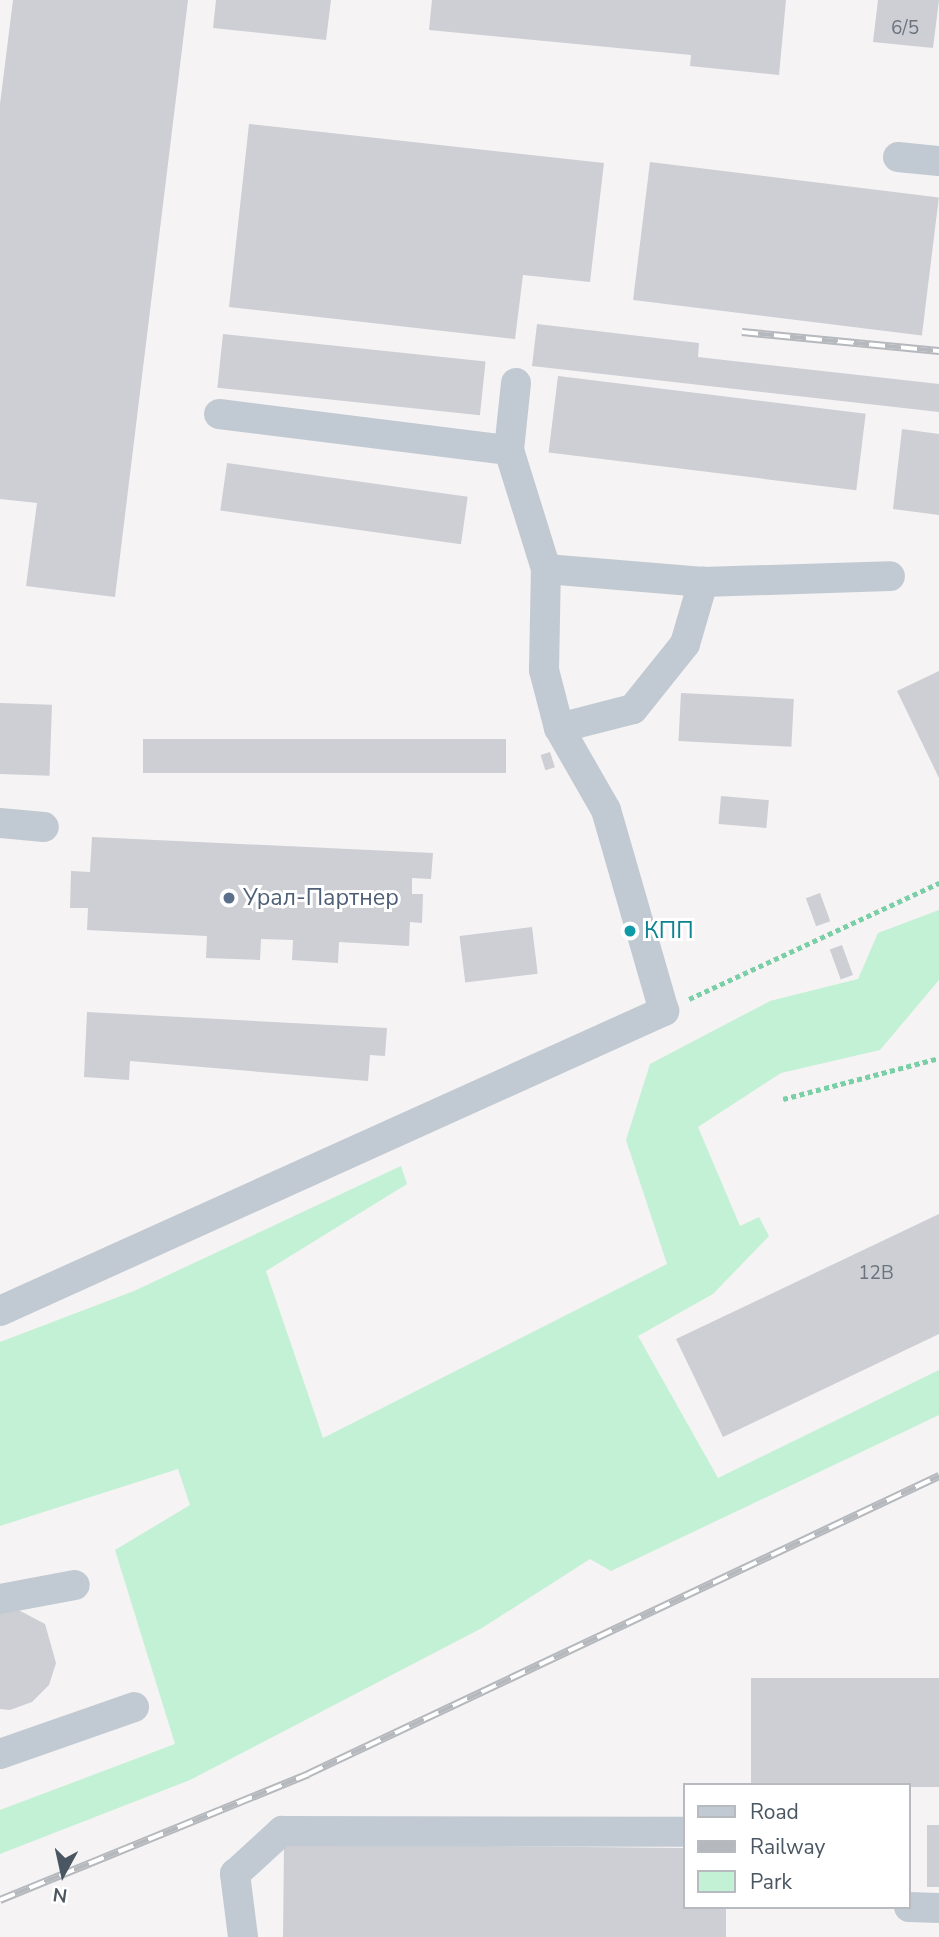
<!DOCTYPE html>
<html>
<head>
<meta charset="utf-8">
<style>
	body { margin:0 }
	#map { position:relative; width:939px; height:1937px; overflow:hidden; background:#f5f3f3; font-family:"Nunito Sans",sans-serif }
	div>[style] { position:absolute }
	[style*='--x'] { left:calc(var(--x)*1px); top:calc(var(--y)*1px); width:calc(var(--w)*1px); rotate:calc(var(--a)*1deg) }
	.green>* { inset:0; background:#c3f1d5 }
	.building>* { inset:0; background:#cdcfd5; transform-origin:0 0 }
	.path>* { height:4.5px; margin-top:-2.25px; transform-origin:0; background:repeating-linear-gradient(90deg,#7ad0a6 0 5px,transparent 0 8.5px) }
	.minor>* { height:30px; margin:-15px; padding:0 15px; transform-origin:15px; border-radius:15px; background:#c1cad2 }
	.rail>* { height:8px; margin-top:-4px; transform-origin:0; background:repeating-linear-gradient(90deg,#fff 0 16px,#b5b8bd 0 32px); box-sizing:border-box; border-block:2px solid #b5b8bd }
	.dots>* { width:19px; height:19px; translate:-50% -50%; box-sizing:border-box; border:4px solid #fff; border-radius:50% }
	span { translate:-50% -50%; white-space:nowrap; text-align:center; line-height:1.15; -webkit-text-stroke:6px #fff; paint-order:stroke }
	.number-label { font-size:19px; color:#6b747e }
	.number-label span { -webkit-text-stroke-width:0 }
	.service-label { font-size:23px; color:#4e5e75 }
	.left { translate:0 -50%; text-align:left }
	.culture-label { font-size:23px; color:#0d838f }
	.legend { position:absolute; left:683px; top:1783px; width:228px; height:126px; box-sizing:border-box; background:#fff; border:2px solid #b7bbc0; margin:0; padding:9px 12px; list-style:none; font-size:21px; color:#4a5661 }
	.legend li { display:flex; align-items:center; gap:14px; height:35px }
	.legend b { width:35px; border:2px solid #b7bbc0 }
	.north { position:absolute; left:28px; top:1839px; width:70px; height:70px; -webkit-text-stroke:5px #fff; paint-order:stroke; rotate:188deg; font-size:19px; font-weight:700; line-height:28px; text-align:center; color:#4a5661 }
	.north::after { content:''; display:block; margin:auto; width:24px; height:32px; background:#4a5661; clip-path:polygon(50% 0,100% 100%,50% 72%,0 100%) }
</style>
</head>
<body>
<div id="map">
	<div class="green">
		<div style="clip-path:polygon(939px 910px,939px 980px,880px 1050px,781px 1073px,698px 1127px,740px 1226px,759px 1217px,769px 1236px,713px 1294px,638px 1336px,718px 1478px,939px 1370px,939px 1415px,611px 1571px,590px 1559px,482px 1628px,190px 1780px,0 1854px,0 1810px,175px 1744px,115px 1550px,190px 1505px,178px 1469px,0 1526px,0 1342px,134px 1291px,401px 1166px,407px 1184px,266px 1271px,323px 1438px,667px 1264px,626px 1140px,650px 1064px,770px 1001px,858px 979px,878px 933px)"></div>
	</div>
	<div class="building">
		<div style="clip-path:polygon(13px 0,188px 0,115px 597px,26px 586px,37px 503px,0 499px,0 104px)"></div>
		<div style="clip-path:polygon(216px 0,331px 0,326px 40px,213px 28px)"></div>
		<div style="clip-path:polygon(432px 0,786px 0,779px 75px,690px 66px,691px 55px,429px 30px)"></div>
		<div style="clip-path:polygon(878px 0,939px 0,933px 48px,873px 42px)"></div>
		<div style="clip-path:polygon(249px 124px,604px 163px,590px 282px,523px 275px,515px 339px,229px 307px)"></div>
		<div style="left:650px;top:162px;width:291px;height:139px;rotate:7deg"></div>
		<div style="clip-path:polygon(537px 324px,699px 343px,698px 357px,939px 384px,939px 412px,532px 366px)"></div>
		<div style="left:223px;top:334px;width:264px;height:54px;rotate:6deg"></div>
		<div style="left:558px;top:376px;width:310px;height:77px;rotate:7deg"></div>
		<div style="clip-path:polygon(902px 429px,939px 434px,939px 515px,893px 509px)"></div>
		<div style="left:227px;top:463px;width:243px;height:48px;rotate:8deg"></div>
		<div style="clip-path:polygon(939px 671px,939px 778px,897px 691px)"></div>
		<div style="left:681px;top:693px;width:113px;height:48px;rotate:3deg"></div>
		<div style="left:0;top:703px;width:52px;height:71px;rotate:2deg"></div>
		<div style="left:506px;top:739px;width:34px;height:363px;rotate:90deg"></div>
		<div style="left:550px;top:752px;width:16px;height:10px;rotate:72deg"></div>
		<div style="left:721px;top:796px;width:48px;height:28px;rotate:5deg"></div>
		<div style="clip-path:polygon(92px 837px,433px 853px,431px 879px,412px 878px,412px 894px,423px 894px,422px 923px,410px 922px,409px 946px,339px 942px,338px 963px,292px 960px,293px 940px,261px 939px,260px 960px,206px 958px,207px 936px,87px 930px,88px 908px,70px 908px,71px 871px,90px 872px)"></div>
		<div style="left:820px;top:893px;width:30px;height:15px;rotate:70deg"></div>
		<div style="left:532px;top:927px;width:47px;height:73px;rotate:83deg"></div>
		<div style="left:842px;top:945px;width:32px;height:13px;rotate:70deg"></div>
		<div style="clip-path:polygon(87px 1012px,387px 1028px,385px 1056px,370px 1055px,368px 1081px,130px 1061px,129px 1080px,84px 1077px)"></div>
		<div style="clip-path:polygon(939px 1214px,939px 1334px,723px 1437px,676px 1339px)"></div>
		<div style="clip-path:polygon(9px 1605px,45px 1624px,56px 1663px,49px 1685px,32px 1702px,10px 1710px,0 1709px,0 1606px)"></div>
		<div style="left:939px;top:1678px;width:109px;height:188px;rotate:90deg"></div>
		<div style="left:927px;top:1825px;width:12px;height:62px"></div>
		<div style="clip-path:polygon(284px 1844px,685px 1848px,685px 1907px,726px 1907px,726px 1937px,283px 1937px)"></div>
	</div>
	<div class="path">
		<div style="--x:689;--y:999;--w:276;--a:-24.9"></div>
		<div style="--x:783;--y:1099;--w:161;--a:-14.7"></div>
	</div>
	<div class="minor">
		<div style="--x:898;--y:157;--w:41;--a:5.6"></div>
		<div style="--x:516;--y:383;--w:67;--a:96"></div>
		<div style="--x:509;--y:450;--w:125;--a:72.7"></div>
		<div style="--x:219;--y:414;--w:292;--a:7.1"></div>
		<div style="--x:559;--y:728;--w:76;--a:-14.4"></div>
		<div style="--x:633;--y:709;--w:83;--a:-51.3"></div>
		<div style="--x:685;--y:644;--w:65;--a:-73.8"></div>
		<div style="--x:0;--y:823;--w:44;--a:5.2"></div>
		<div style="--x:0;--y:1311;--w:729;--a:-24.31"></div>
		<div style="--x:664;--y:1011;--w:209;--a:-106.1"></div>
		<div style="--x:606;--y:810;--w:95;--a:-119.8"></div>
		<div style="--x:559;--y:728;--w:60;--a:-104.5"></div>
		<div style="--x:544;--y:670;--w:101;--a:-88.9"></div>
		<div style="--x:546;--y:569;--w:158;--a:4.7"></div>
		<div style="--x:703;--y:582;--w:187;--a:-1.8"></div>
		<div style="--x:0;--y:1599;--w:76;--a:-10.6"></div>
		<div style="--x:0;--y:1754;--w:142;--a:-19.3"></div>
		<div style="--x:909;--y:1907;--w:30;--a:2"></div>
		<div style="--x:243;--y:1937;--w:64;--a:-97.2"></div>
		<div style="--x:235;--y:1874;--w:64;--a:-42.5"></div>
		<div style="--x:282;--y:1831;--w:403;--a:0.1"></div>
	</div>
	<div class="rail">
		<div style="--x:742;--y:332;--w:198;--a:5.5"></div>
		<div style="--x:0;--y:1900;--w:333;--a:-22.2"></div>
		<div style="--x:308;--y:1774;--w:698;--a:-25.28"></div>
	</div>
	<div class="dots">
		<div style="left:229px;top:898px;background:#5c6f8a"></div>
		<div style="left:630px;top:931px;background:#0f9aa8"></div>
	</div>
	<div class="number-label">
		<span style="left:905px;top:29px">6/5</span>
		<span style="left:876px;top:1274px">12В</span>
	</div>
	<div class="service-label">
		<span class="left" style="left:243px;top:898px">Урал-Партнер</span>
	</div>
	<div class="culture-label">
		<span class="left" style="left:644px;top:931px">КПП</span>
	</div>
	<ul class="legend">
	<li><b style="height:9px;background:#c1cad2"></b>Road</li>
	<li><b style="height:9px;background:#b5b8bd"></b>Railway</li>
	<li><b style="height:19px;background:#c3f1d5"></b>Park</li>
	</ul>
	<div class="north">N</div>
</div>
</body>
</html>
